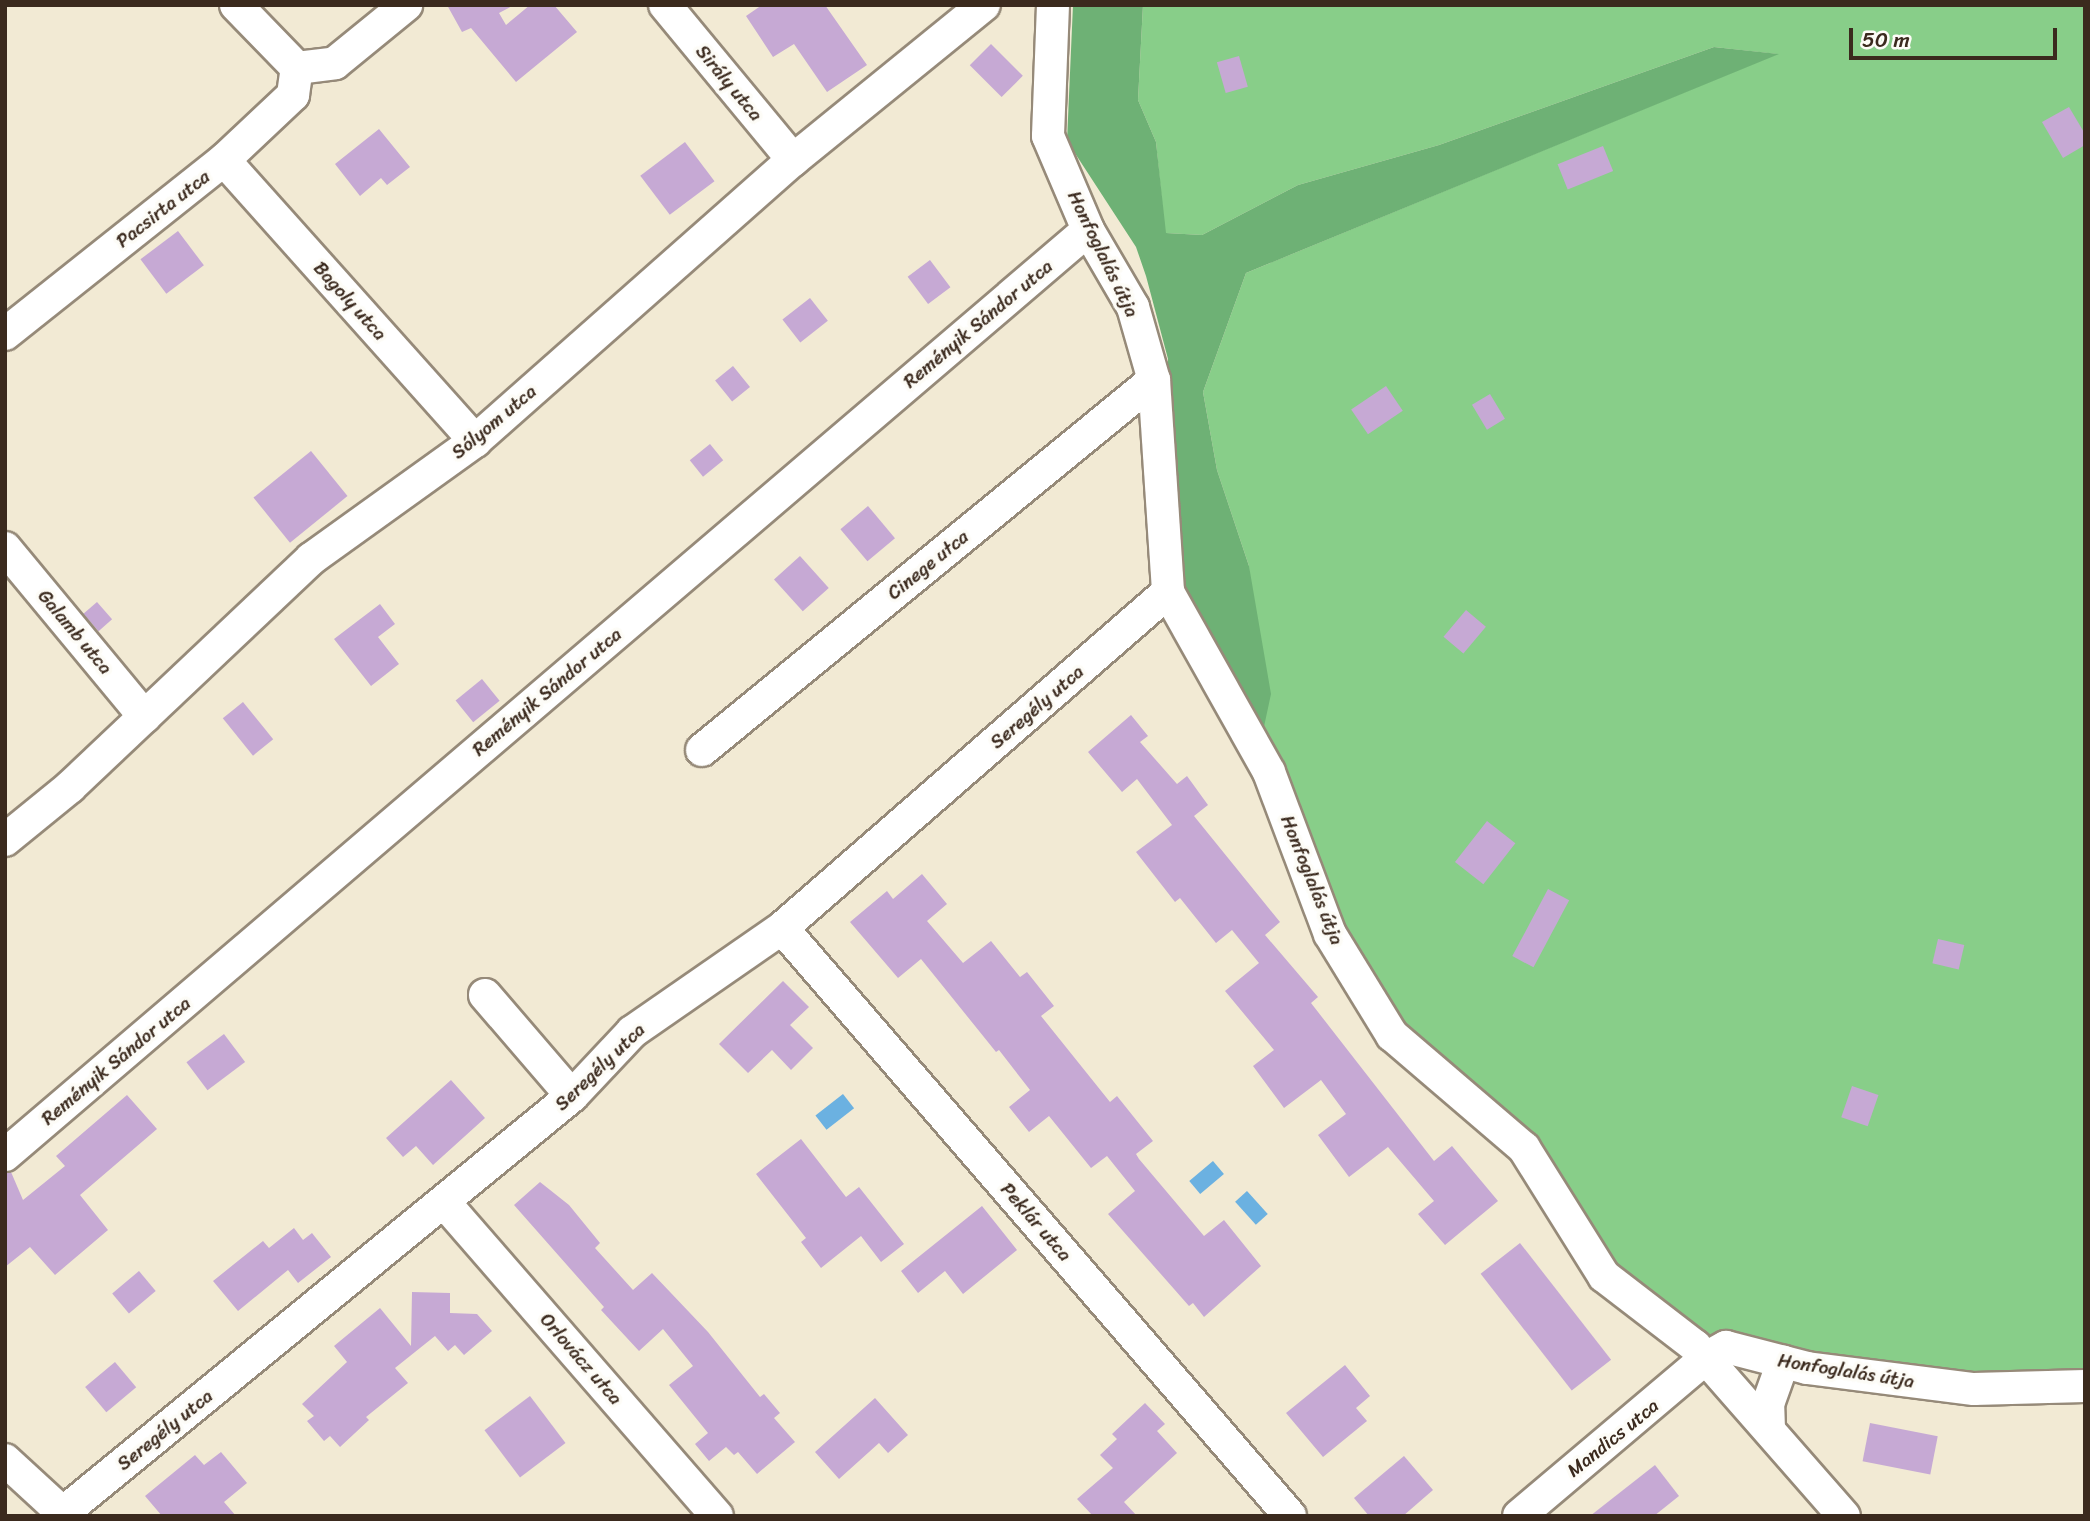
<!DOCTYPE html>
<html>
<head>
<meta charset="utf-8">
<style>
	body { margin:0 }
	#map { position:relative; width:2090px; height:1521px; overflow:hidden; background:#f2ead4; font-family:Sriracha,sans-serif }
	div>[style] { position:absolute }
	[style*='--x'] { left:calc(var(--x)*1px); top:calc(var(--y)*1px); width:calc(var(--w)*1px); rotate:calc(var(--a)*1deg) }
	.green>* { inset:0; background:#88ce89 }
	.forest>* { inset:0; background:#6eb175 }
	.water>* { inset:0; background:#6bb1e1; transform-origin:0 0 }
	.building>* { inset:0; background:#c6a9d4; transform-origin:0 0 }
	.roads { filter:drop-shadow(2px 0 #968a79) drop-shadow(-2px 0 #968a79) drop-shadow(0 2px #968a79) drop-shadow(0 -2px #968a79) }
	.minor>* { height:32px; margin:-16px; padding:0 16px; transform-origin:16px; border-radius:16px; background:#fff }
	span { translate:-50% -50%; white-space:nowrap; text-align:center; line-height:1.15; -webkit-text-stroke:7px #fdfcf7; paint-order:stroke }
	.street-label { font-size:19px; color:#3b2a1e }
	.frame { position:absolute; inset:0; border:7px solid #3b2a1e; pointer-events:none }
	.scale { position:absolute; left:1849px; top:28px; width:208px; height:32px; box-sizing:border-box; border:4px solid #3b2a1e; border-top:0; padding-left:9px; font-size:21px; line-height:24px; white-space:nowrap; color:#3b2a1e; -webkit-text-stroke:5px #fdfcf7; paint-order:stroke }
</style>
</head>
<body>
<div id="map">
	<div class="green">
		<div style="clip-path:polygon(1143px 5px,2085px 5px,2085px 1386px,1706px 1358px,1604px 1276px,1524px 1148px,1392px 1035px,1253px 739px,1249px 566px,1217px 470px,1203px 392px,1246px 273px,1777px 54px,1714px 47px,1439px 145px,1298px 185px,1202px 235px,1165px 233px,1156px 142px,1138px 100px)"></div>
	</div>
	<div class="forest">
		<div style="clip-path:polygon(1073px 5px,1143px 5px,1138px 100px,1156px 142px,1166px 233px,1202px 235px,1298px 185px,1439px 145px,1714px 47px,1779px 54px,1246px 273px,1203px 392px,1217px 470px,1249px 566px,1271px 694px,1262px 736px,1189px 601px,1166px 501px,1168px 359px,1146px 276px,1136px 247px,1067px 141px)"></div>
	</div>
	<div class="water">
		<div style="left:843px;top:1094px;width:18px;height:35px;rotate:52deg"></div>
		<div style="left:1213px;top:1161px;width:17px;height:31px;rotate:50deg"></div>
		<div style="left:1247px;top:1191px;width:31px;height:16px;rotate:48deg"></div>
	</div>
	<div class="building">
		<div style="clip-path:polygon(447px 5px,514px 5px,499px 13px,506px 25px,530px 5px,554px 5px,577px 32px,516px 82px,471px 28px,462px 32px)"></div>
		<div style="clip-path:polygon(762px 5px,825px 5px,867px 65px,827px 92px,794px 44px,773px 57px,746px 16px)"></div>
		<div style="left:991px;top:44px;width:45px;height:30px;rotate:45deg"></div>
		<div style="left:1239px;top:56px;width:32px;height:23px;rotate:74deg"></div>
		<div style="clip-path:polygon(2069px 107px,2085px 134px,2085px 145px,2063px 158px,2042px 122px)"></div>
		<div style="clip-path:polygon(379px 129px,410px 167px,387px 185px,381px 178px,360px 196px,335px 164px)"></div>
		<div style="left:685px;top:142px;width:49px;height:56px;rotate:53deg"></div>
		<div style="left:1603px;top:146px;width:27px;height:49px;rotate:68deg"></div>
		<div style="left:178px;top:231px;width:43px;height:47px;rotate:53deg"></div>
		<div style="left:930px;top:260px;width:34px;height:28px;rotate:53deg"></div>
		<div style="left:810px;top:298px;width:29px;height:35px;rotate:52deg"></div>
		<div style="left:733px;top:366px;width:27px;height:23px;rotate:51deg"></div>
		<div style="left:1386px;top:386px;width:30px;height:42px;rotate:56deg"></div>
		<div style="left:1490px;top:394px;width:29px;height:21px;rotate:59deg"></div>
		<div style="left:710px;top:444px;width:21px;height:26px;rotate:51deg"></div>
		<div style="left:311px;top:451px;width:58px;height:74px;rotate:51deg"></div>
		<div style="left:868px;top:506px;width:42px;height:36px;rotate:50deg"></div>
		<div style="left:800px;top:556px;width:43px;height:35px;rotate:48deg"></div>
		<div style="left:97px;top:602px;width:23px;height:18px;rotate:49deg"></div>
		<div style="clip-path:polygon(380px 604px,395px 624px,378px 637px,399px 664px,371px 686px,334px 639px)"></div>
		<div style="left:1466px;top:610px;width:26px;height:35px;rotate:40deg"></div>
		<div style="left:482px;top:679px;width:28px;height:34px;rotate:51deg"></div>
		<div style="left:243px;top:702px;width:48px;height:26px;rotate:51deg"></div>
		<div style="clip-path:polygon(1131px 715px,1148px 736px,1140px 742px,1177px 784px,1187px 776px,1208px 805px,1194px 816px,1280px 922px,1265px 935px,1318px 997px,1311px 1003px,1434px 1161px,1452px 1146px,1498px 1201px,1445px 1245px,1418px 1214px,1434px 1201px,1388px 1147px,1349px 1177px,1318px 1135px,1346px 1114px,1321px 1080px,1284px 1108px,1253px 1066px,1274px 1050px,1225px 991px,1259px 963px,1232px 930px,1216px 943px,1180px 898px,1175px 902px,1136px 852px,1172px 825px,1137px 779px,1122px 792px,1088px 752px)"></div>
		<div style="left:1487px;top:821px;width:36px;height:52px;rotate:38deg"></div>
		<div style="clip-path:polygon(922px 874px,947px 904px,927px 921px,963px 963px,991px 941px,1020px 977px,1027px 972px,1054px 1006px,1041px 1016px,1110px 1102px,1117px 1096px,1153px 1141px,1136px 1154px,1139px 1159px,1204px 1236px,1224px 1220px,1261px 1266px,1204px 1317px,1193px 1303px,1189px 1306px,1108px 1214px,1135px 1191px,1107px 1156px,1091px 1168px,1049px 1116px,1029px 1132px,1009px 1107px,1030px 1090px,999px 1050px,996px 1052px,921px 959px,898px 978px,850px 922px,887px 891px,893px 899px)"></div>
		<div style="left:1548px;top:889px;width:24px;height:76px;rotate:28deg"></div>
		<div style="left:1938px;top:939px;width:27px;height:25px;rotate:13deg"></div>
		<div style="clip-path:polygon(783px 981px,809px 1007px,790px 1025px,813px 1048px,791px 1070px,772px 1050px,748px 1073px,719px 1044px)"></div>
		<div style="left:224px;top:1034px;width:35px;height:47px;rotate:53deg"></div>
		<div style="clip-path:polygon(451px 1080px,485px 1118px,433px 1165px,416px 1146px,403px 1157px,386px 1138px)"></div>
		<div style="left:1852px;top:1086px;width:28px;height:33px;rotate:19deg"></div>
		<div style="clip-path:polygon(127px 1095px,157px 1129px,80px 1195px,108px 1230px,55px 1275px,30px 1247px,5px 1267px,5px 1173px,11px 1172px,23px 1200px,65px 1166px,56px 1156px)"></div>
		<div style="clip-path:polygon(801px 1139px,846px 1197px,859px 1187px,904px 1244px,881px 1262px,861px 1236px,821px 1268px,801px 1242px,806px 1238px,756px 1174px)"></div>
		<div style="clip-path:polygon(540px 1182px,569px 1205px,600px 1243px,595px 1248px,633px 1290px,652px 1273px,708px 1332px,760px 1397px,764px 1394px,780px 1413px,774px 1418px,795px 1442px,757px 1474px,738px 1452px,734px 1455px,726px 1447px,709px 1461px,695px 1444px,708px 1433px,669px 1385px,693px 1366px,663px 1329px,639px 1351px,601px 1310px,604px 1307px,514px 1205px)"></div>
		<div style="clip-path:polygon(982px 1206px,1017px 1250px,963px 1294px,945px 1271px,918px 1293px,901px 1271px)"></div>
		<div style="clip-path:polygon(294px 1228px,303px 1240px,312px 1233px,331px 1257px,298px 1283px,288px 1270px,238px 1311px,213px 1281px,263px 1241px,269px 1248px)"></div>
		<div style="left:1520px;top:1243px;width:148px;height:50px;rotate:52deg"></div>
		<div style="left:139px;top:1271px;width:26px;height:35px;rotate:50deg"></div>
		<div style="clip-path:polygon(412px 1292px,450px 1293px,450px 1313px,477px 1314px,492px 1331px,464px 1355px,455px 1345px,448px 1351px,435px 1336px,395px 1368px,408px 1383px,366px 1417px,369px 1420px,340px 1447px,330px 1436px,324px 1441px,307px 1421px,314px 1416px,302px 1404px,347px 1362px,334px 1346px,380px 1308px,411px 1346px)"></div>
		<div style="left:115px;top:1362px;width:33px;height:39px;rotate:50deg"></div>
		<div style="clip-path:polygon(1345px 1365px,1370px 1396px,1356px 1408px,1367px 1421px,1323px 1457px,1286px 1413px)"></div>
		<div style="left:530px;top:1396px;width:59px;height:57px;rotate:53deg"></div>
		<div style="clip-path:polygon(875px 1398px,908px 1435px,888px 1453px,879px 1443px,839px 1479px,815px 1452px)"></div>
		<div style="clip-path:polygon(1145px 1403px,1165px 1424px,1157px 1431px,1177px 1453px,1124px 1502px,1137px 1516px,1093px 1516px,1077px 1499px,1113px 1468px,1100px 1455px,1117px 1439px,1112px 1434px)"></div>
		<div style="left:1870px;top:1423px;width:69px;height:39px;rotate:11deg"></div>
		<div style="clip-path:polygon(221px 1452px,247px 1483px,224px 1502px,236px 1516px,162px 1516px,145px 1496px,195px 1455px,204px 1465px)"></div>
		<div style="clip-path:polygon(1404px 1456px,1433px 1490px,1403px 1516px,1369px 1516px,1354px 1498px)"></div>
		<div style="clip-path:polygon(1655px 1465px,1679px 1496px,1654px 1516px,1590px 1516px)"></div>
	</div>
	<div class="roads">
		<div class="minor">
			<div style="--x:236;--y:5;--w:88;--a:45.9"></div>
			<div style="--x:665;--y:5;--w:201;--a:50.4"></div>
			<div style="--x:1053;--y:5;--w:131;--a:92.2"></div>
			<div style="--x:1048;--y:136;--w:102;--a:66.9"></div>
			<div style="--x:1088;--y:230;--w:89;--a:59.7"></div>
			<div style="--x:1133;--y:307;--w:76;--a:74"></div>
			<div style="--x:1154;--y:380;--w:212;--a:86.2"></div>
			<div style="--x:1168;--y:592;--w:206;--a:60.7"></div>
			<div style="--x:1269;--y:772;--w:173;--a:69.4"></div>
			<div style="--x:1330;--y:934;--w:119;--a:58.5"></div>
			<div style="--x:1392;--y:1035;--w:174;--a:40.6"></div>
			<div style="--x:1524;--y:1148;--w:151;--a:58"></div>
			<div style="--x:1604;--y:1276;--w:115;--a:37.6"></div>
			<div style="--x:1695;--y:1346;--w:226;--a:48.8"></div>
			<div style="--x:297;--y:68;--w:38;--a:-7"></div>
			<div style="--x:335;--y:63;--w:92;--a:-39.2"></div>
			<div style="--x:224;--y:160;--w:377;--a:48.2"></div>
			<div style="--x:5;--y:334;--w:280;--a:-38.5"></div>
			<div style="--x:224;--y:160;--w:95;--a:-43.3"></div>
			<div style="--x:293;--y:95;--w:27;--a:-82"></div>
			<div style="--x:5;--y:548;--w:219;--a:50.4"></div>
			<div style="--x:702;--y:750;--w:584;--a:-39.3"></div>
			<div style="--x:5;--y:840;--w:84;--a:-39.2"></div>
			<div style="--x:70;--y:787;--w:332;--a:-43.4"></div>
			<div style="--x:311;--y:559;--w:202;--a:-35.7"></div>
			<div style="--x:475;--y:441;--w:424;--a:-41.5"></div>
			<div style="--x:793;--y:160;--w:246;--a:-39.1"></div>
			<div style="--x:782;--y:928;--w:777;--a:49.17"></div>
			<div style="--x:485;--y:995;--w:133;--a:49.3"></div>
			<div style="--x:5;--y:1155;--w:1424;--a:-40.5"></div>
			<div style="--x:444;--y:1202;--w:416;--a:49"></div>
			<div style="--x:1769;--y:1429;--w:25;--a:-92"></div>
			<div style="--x:1768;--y:1404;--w:45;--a:-70.3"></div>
			<div style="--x:5;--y:1460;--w:83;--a:42.6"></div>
			<div style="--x:63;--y:1513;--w:658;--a:-39.33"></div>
			<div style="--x:572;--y:1096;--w:88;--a:-46.8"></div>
			<div style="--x:632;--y:1032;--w:183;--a:-34.7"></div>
			<div style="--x:782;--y:928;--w:512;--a:-41.04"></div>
			<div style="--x:1519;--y:1516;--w:245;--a:-40.2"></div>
			<div style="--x:1706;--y:1358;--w:23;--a:-29"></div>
			<div style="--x:1726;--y:1347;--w:84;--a:14.5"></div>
			<div style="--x:1807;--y:1368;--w:168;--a:7.2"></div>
			<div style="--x:1974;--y:1389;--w:111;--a:-1.5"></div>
		</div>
	</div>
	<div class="street-label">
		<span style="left:729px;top:83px;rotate:50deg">Sirály utca</span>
		<span style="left:163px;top:209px;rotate:-38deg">Pacsirta utca</span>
		<span style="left:1103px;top:254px;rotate:64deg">Honfoglalás útja</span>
		<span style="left:350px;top:301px;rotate:48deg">Bagoly utca</span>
		<span style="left:978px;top:324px;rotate:-40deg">Reményik Sándor utca</span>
		<span style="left:494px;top:422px;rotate:-40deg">Sólyom utca</span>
		<span style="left:928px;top:565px;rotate:-39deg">Cinege utca</span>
		<span style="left:75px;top:632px;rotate:50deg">Galamb utca</span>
		<span style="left:547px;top:692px;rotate:-40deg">Reményik Sándor utca</span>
		<span style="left:1037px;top:707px;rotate:-41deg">Seregély utca</span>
		<span style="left:1312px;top:880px;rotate:68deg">Honfoglalás útja</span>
		<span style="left:116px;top:1061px;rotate:-40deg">Reményik Sándor utca</span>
		<span style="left:600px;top:1067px;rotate:-44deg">Seregély utca</span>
		<span style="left:1036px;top:1222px;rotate:49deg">Peklár utca</span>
		<span style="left:581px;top:1359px;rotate:49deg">Orlovácz utca</span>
		<span style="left:1846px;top:1371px;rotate:9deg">Honfoglalás útja</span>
		<span style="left:165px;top:1430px;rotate:-39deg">Seregély utca</span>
		<span style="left:1613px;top:1438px;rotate:-39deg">Mandics utca</span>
	</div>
	<div class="frame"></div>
	<div class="scale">50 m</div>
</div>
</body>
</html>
